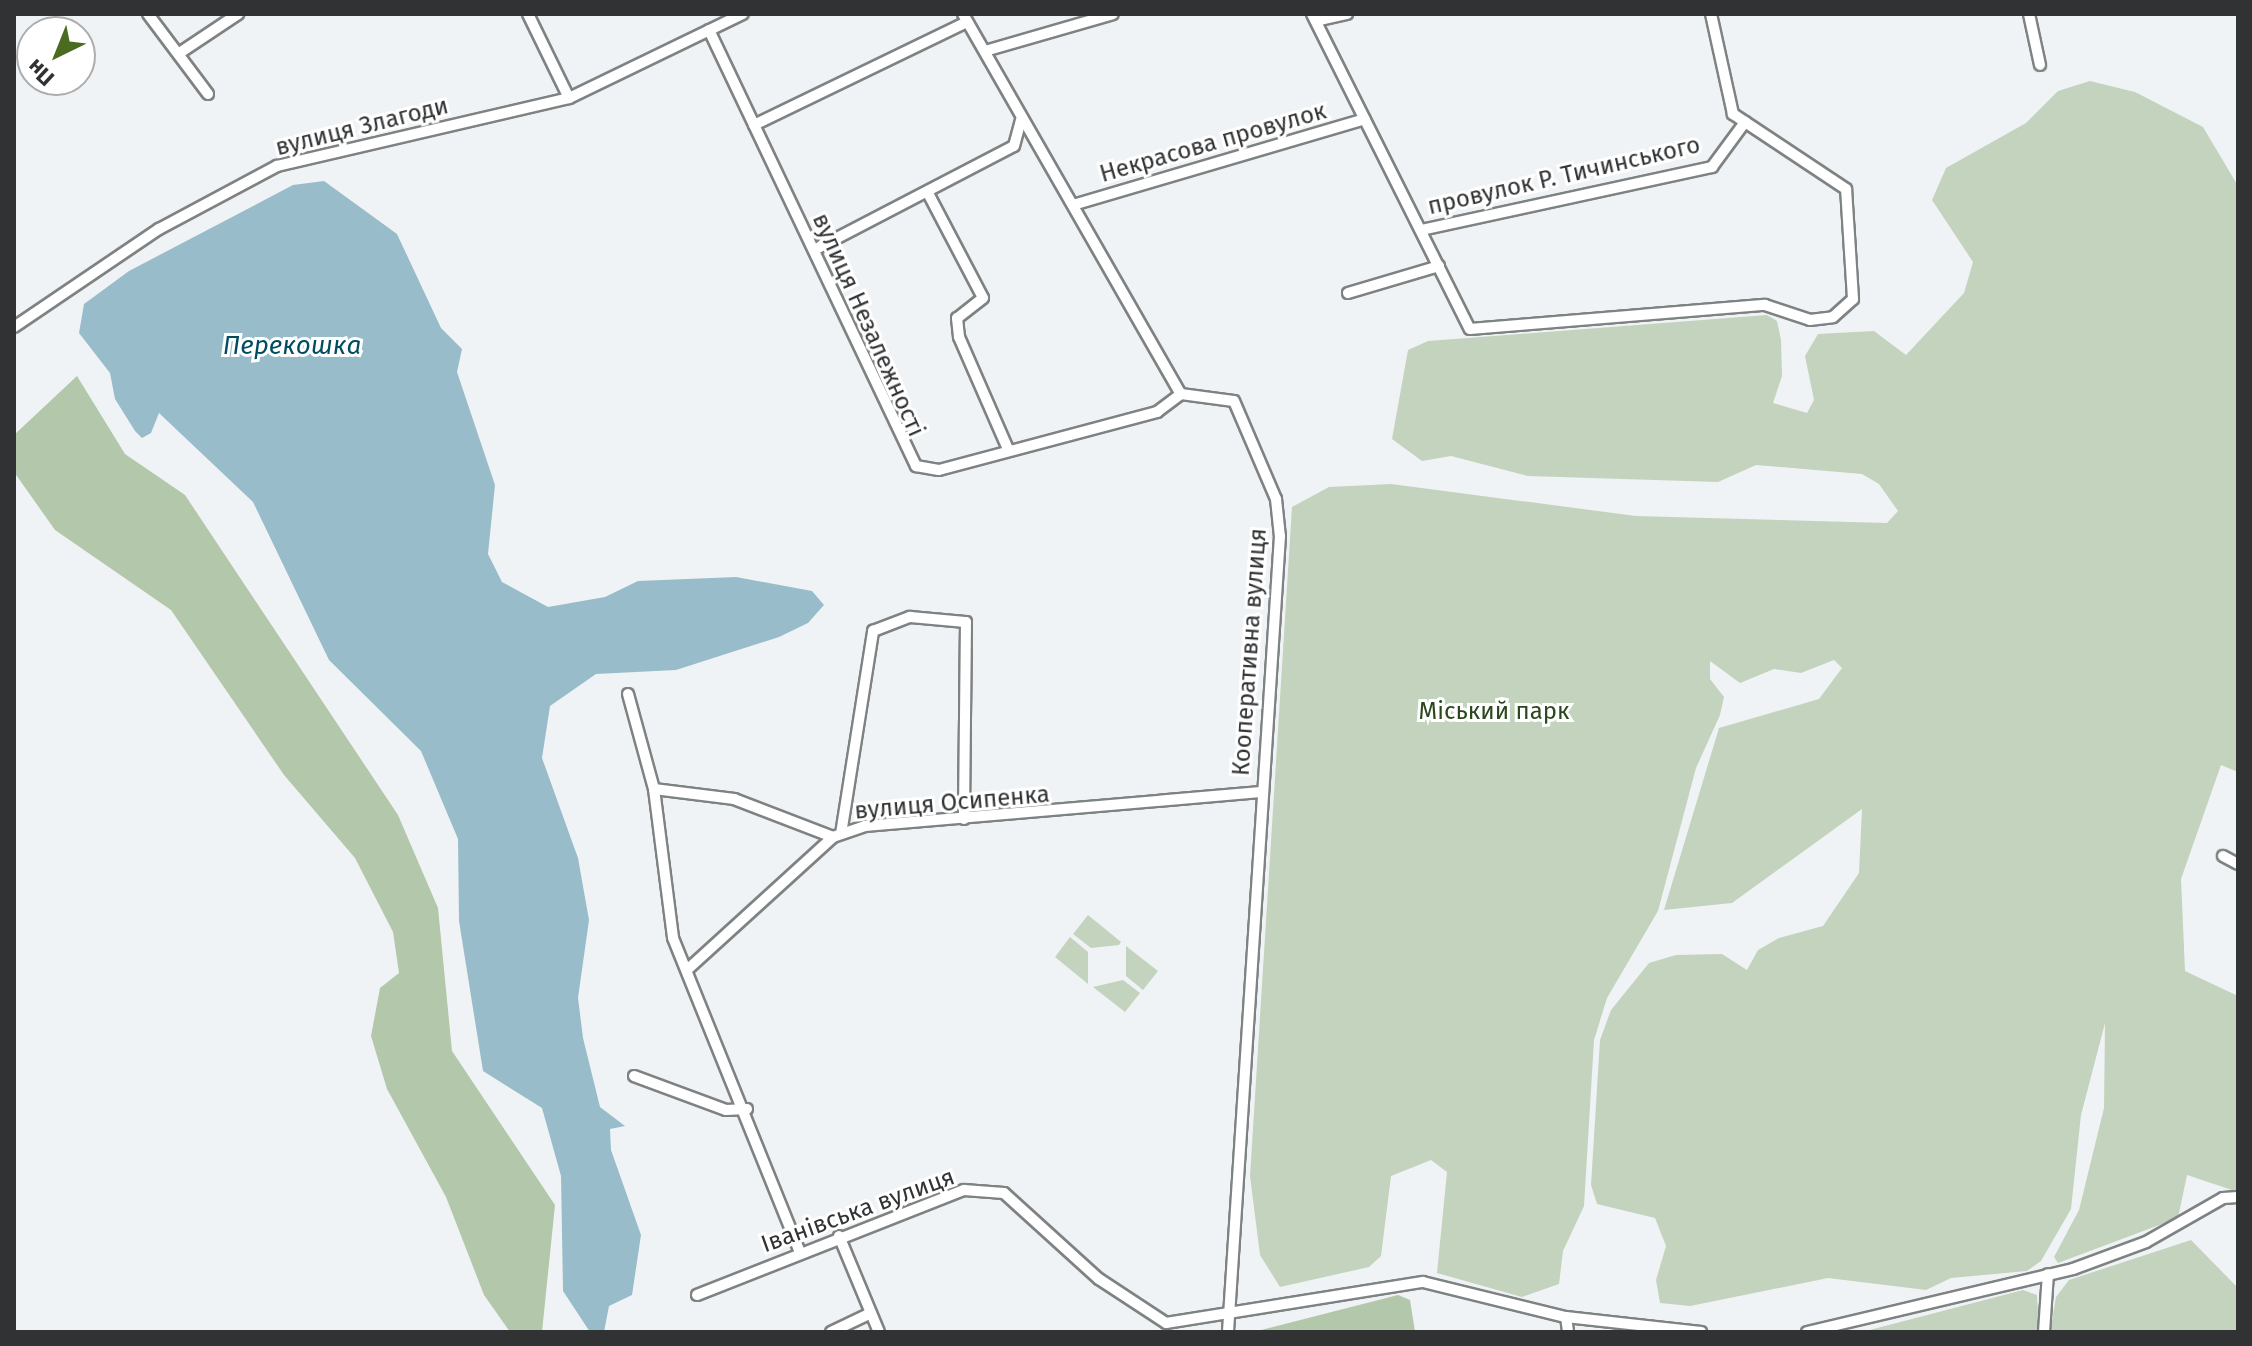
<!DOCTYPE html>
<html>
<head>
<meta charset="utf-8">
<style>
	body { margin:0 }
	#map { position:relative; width:2252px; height:1346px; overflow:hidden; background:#f0f3f5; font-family:"Fira Sans",sans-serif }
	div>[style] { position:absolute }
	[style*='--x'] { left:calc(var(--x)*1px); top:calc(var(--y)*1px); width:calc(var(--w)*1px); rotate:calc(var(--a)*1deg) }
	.green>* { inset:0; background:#c3d3bd }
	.forest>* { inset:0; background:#b3c7ab }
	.water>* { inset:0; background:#98bcca }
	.roads { filter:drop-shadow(2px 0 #7f8283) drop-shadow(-2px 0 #7f8283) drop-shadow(0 2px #7f8283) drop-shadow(0 -2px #7f8283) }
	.minor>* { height:10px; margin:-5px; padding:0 5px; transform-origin:5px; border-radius:5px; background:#fff }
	span { translate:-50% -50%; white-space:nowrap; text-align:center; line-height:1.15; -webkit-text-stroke:6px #fff; paint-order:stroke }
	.street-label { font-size:24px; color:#313233 }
	.park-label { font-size:24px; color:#2b471e }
	.water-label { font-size:26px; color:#004d62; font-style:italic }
	.frame { position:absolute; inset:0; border:16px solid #313233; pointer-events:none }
	.north { position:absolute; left:16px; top:16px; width:80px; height:80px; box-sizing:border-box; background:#fff; border:2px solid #adadad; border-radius:50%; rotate:223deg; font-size:22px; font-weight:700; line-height:32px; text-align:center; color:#313233 }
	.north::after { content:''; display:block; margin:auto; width:28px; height:36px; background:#4b6b21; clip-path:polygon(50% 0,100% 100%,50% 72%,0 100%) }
</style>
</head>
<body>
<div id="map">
	<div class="green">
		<div style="clip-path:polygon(2090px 81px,2135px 92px,2203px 127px,2238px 186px,2238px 772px,2221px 765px,2181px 879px,2185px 971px,2238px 996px,2238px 1192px,2187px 1175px,2178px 1218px,2058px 1263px,2054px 1257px,2079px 1210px,2104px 1108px,2105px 1023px,2081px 1115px,2071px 1209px,2041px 1261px,2027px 1271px,1951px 1278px,1926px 1290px,1828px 1278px,1690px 1306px,1660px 1303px,1656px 1280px,1666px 1246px,1655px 1218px,1597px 1204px,1591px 1185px,1600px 1040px,1611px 1010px,1649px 963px,1676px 955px,1722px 954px,1747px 970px,1758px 950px,1779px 938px,1823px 926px,1859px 873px,1862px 809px,1732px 903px,1664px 910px,1719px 728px,1819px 699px,1842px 668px,1834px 660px,1801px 673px,1774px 669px,1740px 683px,1710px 661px,1710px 679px,1724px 697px,1720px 715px,1696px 768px,1658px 911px,1607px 998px,1594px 1040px,1584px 1206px,1563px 1251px,1559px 1284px,1522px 1297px,1437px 1273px,1447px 1172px,1431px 1160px,1391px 1176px,1381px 1256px,1369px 1267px,1280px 1287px,1260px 1255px,1250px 1176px,1292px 507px,1329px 487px,1391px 484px,1636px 516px,1887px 523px,1898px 511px,1879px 484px,1862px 474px,1756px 465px,1718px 482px,1528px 476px,1451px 456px,1422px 461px,1392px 439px,1408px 350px,1428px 341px,1767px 315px,1777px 321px,1781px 340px,1782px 376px,1773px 403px,1807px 413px,1814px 400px,1805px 356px,1818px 334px,1874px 331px,1906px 355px,1964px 293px,1973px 262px,1932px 200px,1946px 168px,2026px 123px,2058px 91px)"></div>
		<div style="clip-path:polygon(1088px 915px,1121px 942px,1119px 945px,1091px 948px,1073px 934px)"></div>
		<div style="clip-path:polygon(1070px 937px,1088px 952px,1088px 984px,1055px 957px)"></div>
		<div style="clip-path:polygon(1126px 946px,1158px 971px,1143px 990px,1126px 976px)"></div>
		<div style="clip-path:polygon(1123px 980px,1140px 993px,1125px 1012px,1093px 987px)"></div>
		<div style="clip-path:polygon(2191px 1240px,2238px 1288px,2238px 1332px,2050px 1332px,2056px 1297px,2069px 1280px)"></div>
		<div style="clip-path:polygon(2023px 1290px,2037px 1295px,2039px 1332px,1862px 1332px)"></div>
	</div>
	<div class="forest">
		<div style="clip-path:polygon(77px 376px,125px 454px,185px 495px,398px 815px,438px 908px,452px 1051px,555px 1205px,542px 1332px,510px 1332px,484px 1295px,446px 1197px,387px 1089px,371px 1036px,380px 988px,399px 973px,393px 932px,355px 858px,284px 775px,171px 610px,55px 530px,14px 472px,14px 435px)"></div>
		<div style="clip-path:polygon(1398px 1295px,1410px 1300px,1415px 1332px,1253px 1332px)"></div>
	</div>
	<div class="water">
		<div style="clip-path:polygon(324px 181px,397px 234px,441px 328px,462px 349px,457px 372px,495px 485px,488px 554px,502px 582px,548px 607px,605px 597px,638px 581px,736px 577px,812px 591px,824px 605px,808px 623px,779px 637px,676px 670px,596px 674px,550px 706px,542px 758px,578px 858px,589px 920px,578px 998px,583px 1038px,600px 1107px,625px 1126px,610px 1129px,611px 1150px,641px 1235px,632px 1295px,609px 1306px,604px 1332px,590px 1332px,563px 1291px,561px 1176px,542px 1108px,483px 1071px,459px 921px,458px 839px,421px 751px,329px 660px,253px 502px,159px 413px,151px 433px,142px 438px,135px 431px,115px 399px,110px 373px,79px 333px,84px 304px,129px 271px,293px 185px)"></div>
	</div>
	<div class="roads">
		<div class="minor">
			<div style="--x:148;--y:14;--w:100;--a:53.1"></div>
			<div style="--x:528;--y:14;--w:93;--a:64"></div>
			<div style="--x:963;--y:14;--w:438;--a:60.2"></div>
			<div style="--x:1312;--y:14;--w:352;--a:63.4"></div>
			<div style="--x:1470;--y:329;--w:296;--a:-4.7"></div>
			<div style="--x:1765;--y:305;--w:47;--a:18.4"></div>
			<div style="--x:1810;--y:320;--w:23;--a:-7"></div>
			<div style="--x:1833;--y:317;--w:27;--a:-42"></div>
			<div style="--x:1853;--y:299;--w:110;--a:-93.6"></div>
			<div style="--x:1846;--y:189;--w:136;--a:-146.4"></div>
			<div style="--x:1733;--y:114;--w:102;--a:-102.4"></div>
			<div style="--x:2029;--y:14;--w:52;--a:77.8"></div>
			<div style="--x:1316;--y:21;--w:32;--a:-13"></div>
			<div style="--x:709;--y:30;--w:483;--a:64.6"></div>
			<div style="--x:916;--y:466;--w:23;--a:10"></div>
			<div style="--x:939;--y:470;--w:226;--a:-14.9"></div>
			<div style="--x:1157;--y:412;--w:30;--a:-37"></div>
			<div style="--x:985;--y:51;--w:133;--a:-16.1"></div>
			<div style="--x:181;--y:52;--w:69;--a:-33.7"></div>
			<div style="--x:754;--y:125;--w:237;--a:-25.8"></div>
			<div style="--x:929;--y:195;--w:116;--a:62.3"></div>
			<div style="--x:983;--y:298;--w:33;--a:142"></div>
			<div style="--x:957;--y:318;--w:19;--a:84"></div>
			<div style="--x:959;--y:337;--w:122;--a:66.4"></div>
			<div style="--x:1073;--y:205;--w:304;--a:-16.4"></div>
			<div style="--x:1421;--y:230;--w:298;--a:-12.2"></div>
			<div style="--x:1712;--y:167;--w:56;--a:-53.7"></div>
			<div style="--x:814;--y:250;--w:225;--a:-27.5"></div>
			<div style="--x:1014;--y:146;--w:27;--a:-75"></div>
			<div style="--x:1348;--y:293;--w:95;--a:-16.5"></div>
			<div style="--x:14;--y:327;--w:175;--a:-34.1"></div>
			<div style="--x:159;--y:229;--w:134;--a:-28.1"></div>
			<div style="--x:277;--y:166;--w:300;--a:-13.1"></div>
			<div style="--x:569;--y:98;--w:193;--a:-25.8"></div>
			<div style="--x:1181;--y:394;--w:53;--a:7.5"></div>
			<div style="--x:1234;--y:401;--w:107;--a:66.8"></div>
			<div style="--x:1276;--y:499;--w:37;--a:84"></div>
			<div style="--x:1280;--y:536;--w:798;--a:93.74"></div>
			<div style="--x:628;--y:694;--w:98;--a:74.7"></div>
			<div style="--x:654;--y:789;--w:150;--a:82.7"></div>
			<div style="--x:673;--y:938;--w:339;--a:68"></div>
			<div style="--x:654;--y:789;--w:81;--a:7.1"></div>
			<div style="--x:734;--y:799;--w:106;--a:21"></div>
			<div style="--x:833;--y:837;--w:34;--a:-19"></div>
			<div style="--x:865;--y:826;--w:397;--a:-4.9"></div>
			<div style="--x:841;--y:834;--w:206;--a:-81"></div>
			<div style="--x:873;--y:631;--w:40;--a:-21"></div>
			<div style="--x:910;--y:617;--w:56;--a:5.1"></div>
			<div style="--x:966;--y:622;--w:197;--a:90.6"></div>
			<div style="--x:2223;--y:856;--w:17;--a:28"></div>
			<div style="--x:688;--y:969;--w:196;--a:-42.3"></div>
			<div style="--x:634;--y:1076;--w:98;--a:20.3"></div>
			<div style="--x:726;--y:1110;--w:21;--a:-3"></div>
			<div style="--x:839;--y:1236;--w:104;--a:67.4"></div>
			<div style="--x:697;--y:1295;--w:287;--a:-21.5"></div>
			<div style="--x:964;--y:1190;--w:40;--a:4.3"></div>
			<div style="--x:1004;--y:1193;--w:128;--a:42.2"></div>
			<div style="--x:1099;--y:1279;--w:80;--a:33.3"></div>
			<div style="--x:1166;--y:1323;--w:260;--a:-9.1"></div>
			<div style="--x:1423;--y:1282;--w:147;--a:13.8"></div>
			<div style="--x:1566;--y:1317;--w:136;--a:6.3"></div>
			<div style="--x:1566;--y:1317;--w:15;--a:82"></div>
			<div style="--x:831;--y:1332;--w:44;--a:-25.4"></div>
			<div style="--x:1807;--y:1332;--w:273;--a:-13.3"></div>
			<div style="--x:2073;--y:1269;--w:78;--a:-20.3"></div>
			<div style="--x:2146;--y:1242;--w:89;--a:-29.7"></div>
			<div style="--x:2223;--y:1198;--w:15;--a:-4"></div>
			<div style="--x:2044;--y:1332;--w:58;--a:-86.1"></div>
		</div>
	</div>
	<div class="street-label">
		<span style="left:362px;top:127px;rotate:-14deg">вулиця Злагоди</span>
		<span style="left:1213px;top:143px;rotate:-16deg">Некрасова провулок</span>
		<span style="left:1564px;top:176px;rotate:-13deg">провулок Р. Тичинського</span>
		<span style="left:868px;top:325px;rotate:66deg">вулиця Незалежності</span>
		<span style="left:1250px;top:652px;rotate:-86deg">Кооперативна вулиця</span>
		<span style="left:952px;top:803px;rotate:-5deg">вулиця Осипенка</span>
		<span style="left:858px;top:1211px;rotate:-20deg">Іванівська вулиця</span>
	</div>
	<div class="park-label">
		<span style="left:1494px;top:712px">Міський парк</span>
	</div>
	<div class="water-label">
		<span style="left:292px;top:346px">Перекошка</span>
	</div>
	<div class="frame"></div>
	<div class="north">Пн</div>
</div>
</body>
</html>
